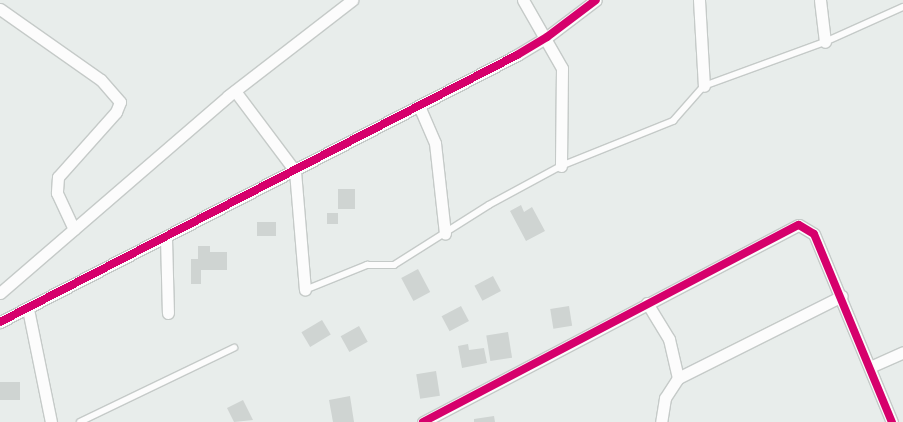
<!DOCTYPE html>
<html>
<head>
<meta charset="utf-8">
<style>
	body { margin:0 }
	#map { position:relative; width:903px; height:422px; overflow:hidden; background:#e8edeb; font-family:Signika,sans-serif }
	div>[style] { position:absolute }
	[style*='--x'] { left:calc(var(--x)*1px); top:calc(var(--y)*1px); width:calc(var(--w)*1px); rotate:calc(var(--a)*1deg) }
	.building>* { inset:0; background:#cfd4d2; transform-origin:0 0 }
	.roads { filter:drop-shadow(1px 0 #c5cac8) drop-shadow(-1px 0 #c5cac8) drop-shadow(0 1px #c5cac8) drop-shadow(0 -1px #c5cac8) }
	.service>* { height:5.5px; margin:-2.75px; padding:0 2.75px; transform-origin:2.75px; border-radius:2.75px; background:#fcfcfc }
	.minor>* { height:11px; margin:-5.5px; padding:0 5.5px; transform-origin:5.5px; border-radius:5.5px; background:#fcfcfc }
	.cycleway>* { height:8px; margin:-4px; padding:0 4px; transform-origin:4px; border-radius:4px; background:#d6006c }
	span { translate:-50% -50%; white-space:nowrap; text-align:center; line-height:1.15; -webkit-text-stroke:4px #f7fbf9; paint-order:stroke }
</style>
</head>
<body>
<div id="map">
	<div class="building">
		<div style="left:338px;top:189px;width:17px;height:20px"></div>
		<div style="clip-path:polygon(521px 205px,524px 212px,532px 207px,545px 231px,526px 241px,510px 211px)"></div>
		<div style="left:327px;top:213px;width:11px;height:11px"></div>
		<div style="left:257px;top:222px;width:19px;height:14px"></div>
		<div style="clip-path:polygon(198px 246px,210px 246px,210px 252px,227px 252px,227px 270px,201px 270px,201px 284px,191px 284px,191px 259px,198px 259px)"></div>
		<div style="left:418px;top:269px;width:26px;height:19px;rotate:62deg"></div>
		<div style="left:493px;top:276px;width:17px;height:21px;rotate:62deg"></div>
		<div style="left:461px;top:306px;width:17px;height:22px;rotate:62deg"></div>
		<div style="left:569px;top:306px;width:20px;height:19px;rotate:81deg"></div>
		<div style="left:322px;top:320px;width:17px;height:24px;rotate:59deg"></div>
		<div style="left:359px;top:326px;width:18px;height:21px;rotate:61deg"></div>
		<div style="left:508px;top:332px;width:26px;height:22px;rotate:81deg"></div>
		<div style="clip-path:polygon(468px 344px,469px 350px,484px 348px,487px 363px,462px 368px,458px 346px)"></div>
		<div style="left:436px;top:371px;width:25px;height:20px;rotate:81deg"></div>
		<div style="left:0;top:382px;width:20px;height:18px"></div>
		<div style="clip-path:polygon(350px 396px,354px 422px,333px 422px,329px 400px)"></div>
		<div style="clip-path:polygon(243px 400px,253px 420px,234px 422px,227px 408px)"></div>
		<div style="clip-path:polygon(494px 416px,495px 422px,474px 422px,474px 419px)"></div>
	</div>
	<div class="roads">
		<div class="service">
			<div style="--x:305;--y:290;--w:67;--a:-22"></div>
			<div style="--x:367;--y:265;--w:27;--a:0"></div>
			<div style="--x:394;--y:265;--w:112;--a:-32.3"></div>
			<div style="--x:489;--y:205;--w:82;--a:-28.4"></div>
			<div style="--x:561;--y:166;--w:121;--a:-21.9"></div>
			<div style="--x:673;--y:121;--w:47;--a:-48.5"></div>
			<div style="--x:704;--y:86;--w:129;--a:-20"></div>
			<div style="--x:825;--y:42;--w:85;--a:-24.2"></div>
			<div style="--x:80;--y:422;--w:171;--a:-25.7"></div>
		</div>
		<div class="minor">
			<div style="--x:523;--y:0;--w:78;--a:60.2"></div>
			<div style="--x:562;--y:68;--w:98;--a:90.6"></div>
			<div style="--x:699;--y:0;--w:86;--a:86.7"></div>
			<div style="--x:820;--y:0;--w:42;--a:83.2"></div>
			<div style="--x:0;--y:9;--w:123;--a:35.1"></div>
			<div style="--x:101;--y:80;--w:29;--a:49"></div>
			<div style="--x:120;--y:102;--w:11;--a:112"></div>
			<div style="--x:116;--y:112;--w:87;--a:131.7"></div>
			<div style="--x:58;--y:177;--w:16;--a:94"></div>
			<div style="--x:57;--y:193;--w:40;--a:65"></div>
			<div style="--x:235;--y:91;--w:100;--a:53.1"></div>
			<div style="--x:295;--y:171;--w:119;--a:85.2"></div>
			<div style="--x:419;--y:106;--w:40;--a:66.6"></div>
			<div style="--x:435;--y:143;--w:91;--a:83.7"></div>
			<div style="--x:166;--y:238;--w:75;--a:88.5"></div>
			<div style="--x:0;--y:293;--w:301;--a:-40.8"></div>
			<div style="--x:228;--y:96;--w:157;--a:-37.7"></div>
			<div style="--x:647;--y:303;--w:42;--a:58.6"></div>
			<div style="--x:669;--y:339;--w:40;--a:77"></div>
			<div style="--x:678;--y:378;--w:24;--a:123"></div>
			<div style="--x:665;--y:398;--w:24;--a:99"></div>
			<div style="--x:28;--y:309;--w:115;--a:78.5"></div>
			<div style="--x:0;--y:322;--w:582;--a:-27.31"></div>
			<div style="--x:517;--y:55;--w:35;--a:-31"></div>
			<div style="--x:547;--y:37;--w:61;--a:-37.1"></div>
			<div style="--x:870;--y:367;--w:36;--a:-24"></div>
			<div style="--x:678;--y:378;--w:183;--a:-26.6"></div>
			<div style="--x:423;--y:422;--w:424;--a:-27.7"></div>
			<div style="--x:799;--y:225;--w:17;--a:31"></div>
			<div style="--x:814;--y:234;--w:204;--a:67.5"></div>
		</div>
	</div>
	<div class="cycleway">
		<div style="--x:0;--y:322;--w:582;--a:-27.31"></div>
		<div style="--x:517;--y:55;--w:35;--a:-31"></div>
		<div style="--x:547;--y:37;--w:61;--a:-37.1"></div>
		<div style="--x:423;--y:422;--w:424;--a:-27.7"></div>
		<div style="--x:799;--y:225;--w:17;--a:31"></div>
		<div style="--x:814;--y:234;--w:204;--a:67.5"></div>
	</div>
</div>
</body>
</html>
